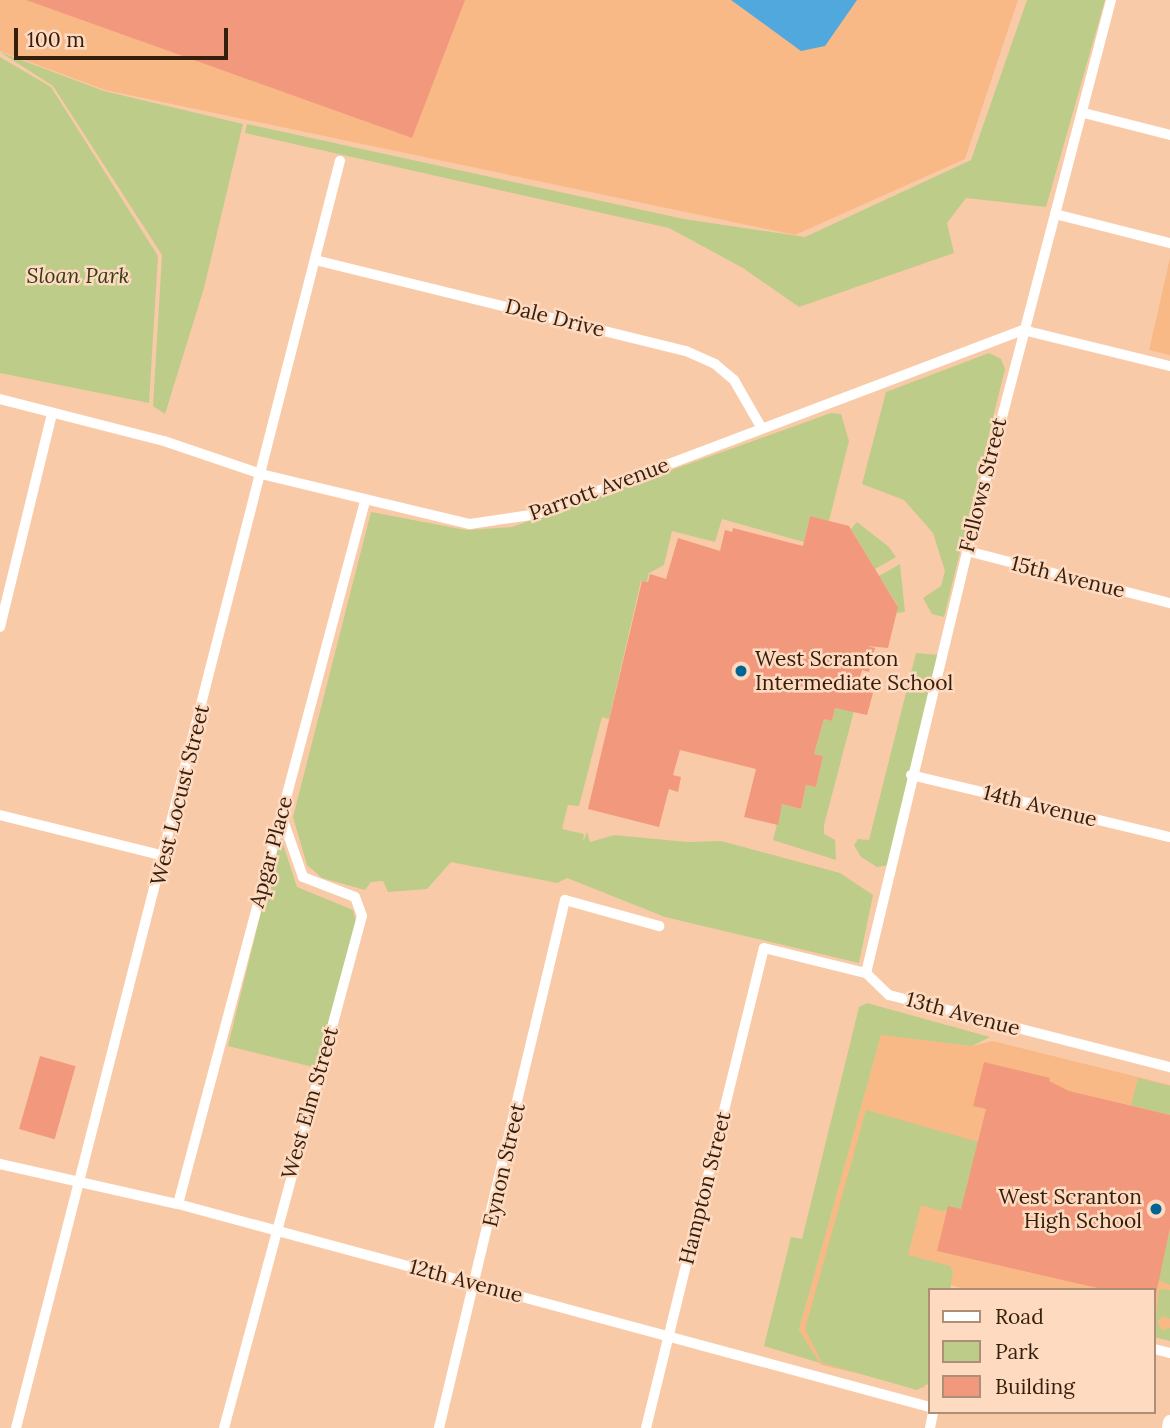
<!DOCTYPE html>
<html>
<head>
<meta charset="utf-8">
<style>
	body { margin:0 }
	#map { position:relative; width:1170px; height:1428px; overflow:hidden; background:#f9caa7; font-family:Lora,serif }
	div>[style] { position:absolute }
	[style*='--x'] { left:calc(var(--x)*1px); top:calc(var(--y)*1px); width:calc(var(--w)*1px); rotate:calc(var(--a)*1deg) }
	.built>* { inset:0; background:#f9b987 }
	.green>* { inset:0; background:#becc8a }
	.water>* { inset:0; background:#50a8dd }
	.building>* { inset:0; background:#f2997d; transform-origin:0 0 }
	.minor>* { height:10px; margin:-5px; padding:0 5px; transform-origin:5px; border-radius:5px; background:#fff }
	.tertiary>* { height:14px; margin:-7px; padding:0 7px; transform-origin:7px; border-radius:7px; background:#fff }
	.dots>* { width:19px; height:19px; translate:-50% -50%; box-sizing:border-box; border:4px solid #fedac0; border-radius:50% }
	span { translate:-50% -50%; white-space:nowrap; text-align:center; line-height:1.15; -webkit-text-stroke:5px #fedac0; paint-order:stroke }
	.park-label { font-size:21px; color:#353c17; font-style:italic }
	.street-label { font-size:21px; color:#341e0c }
	.poi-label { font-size:21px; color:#341e0c }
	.left { translate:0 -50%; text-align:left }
	.right { translate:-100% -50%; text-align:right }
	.legend { position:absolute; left:928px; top:1288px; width:228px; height:126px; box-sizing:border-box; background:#fedac0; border:2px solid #ad8f78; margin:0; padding:9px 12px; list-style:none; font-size:21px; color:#341e0c }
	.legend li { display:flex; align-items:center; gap:14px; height:35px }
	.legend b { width:35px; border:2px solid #ad8f78 }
	.scale { position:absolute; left:14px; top:28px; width:214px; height:32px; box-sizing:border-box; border:4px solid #341e0c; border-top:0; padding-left:9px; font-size:21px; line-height:24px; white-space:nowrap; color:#341e0c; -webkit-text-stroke:5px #fedac0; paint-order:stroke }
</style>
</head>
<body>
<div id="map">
	<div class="built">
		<div style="clip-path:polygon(0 0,1018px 0,965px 159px,795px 235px,105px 90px,0 51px)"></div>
		<div style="clip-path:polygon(1170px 258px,1170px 355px,1149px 350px)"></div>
		<div style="clip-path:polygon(881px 1034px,972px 1046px,993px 1041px,1170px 1085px,1170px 1341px,1154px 1337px,1154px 1290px,967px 1290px,951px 1285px,950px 1290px,930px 1290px,930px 1373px,924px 1388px,821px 1365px,799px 1330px)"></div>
	</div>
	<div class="green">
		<div style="clip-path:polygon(1027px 0,1105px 0,1046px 207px,966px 198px,947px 223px,954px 253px,799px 307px,743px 268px,669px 228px,245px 133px,247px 124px,684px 219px,805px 237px,971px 160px)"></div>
		<div style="clip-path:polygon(0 52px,104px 91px,243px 124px,204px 288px,165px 414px,153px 406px,162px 255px,53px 86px)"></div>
		<div style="clip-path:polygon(0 57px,51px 87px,158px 256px,149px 403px,0 373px)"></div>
		<div style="clip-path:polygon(989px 353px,1001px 359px,1005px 369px,944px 617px,932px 614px,923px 598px,941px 586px,945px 571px,933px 533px,904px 500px,862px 484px,886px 392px)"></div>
		<div style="clip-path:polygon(831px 413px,841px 414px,849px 441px,829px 521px,810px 516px,804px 542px,722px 519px,715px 542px,672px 531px,664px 565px,649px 573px,647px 582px,641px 581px,609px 719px,602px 717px,579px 806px,568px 805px,562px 829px,584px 834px,583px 842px,587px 832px,590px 842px,614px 835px,687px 842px,721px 841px,840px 873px,873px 895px,859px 963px,665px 917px,567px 878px,557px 883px,451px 862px,427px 889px,388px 892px,383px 881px,371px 882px,365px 890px,322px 878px,307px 865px,293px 817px,371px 512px,466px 530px,512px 527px)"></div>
		<div style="clip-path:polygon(857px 522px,889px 547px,896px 557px,875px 569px,851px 529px)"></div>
		<div style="clip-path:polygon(900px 564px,905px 612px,896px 613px,898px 606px,879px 576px)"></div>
		<div style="clip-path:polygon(916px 653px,939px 655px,889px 865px,877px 867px,861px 857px,854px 845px,858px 839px,869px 840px)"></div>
		<div style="clip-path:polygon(835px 708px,854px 711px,824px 825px,824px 834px,835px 840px,836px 860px,773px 840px,782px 804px,801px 809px,806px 785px,816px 787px,823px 756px,814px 754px,824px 719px,832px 721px)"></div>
		<div style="clip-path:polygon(280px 835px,297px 887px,353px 910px,356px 921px,317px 1068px,228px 1046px)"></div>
		<div style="clip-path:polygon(867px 1003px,990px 1037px,972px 1046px,881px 1035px,799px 1330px,820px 1363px,764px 1346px,791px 1237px,802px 1239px,859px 1007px)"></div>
		<div style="clip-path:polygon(1138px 1078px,1170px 1086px,1170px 1115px,1131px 1105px)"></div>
		<div style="clip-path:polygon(866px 1110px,978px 1142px,961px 1209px,941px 1211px,921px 1205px,908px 1255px,950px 1266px,953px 1272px,950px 1290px,930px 1290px,930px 1373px,928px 1384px,917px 1390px,822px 1363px,805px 1329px)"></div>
		<div style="clip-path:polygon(1170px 1230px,1170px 1285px,1158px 1280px)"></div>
		<div style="clip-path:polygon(1159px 1289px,1170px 1290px,1170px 1319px,1163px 1316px,1157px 1322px,1162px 1330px,1170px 1328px,1170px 1341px,1154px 1337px)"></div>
	</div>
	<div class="water">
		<div style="clip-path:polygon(731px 0,857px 0,825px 46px,801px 51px)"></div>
	</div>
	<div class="building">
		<div style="clip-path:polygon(26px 0,465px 0,412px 138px)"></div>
		<div style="clip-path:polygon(810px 516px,849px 526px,898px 607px,888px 648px,867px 646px,875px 648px,869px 672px,862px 670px,856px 690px,873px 693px,867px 715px,835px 708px,832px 721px,824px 719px,814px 754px,823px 756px,816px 787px,806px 785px,801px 809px,782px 804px,778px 825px,744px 817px,756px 769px,680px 750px,673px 775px,681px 777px,678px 792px,669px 789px,659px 827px,588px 809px,642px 581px,648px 582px,650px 574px,666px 579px,678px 538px,720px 551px,725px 530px,732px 532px,733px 528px,803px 546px)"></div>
		<div style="left:40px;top:1056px;width:37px;height:76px;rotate:16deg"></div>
		<div style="clip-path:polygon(984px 1062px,1050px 1078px,1049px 1081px,1069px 1091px,1170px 1115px,1170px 1228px,1155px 1299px,1154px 1290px,1106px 1290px,937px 1251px,948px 1206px,961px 1209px,986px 1109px,973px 1106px)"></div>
	</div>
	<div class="minor">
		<div style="--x:1084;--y:113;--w:89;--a:14.3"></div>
		<div style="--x:1055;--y:214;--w:119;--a:14.2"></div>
		<div style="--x:315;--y:260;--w:382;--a:13.8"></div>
		<div style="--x:686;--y:351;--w:32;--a:24"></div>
		<div style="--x:715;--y:364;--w:25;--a:40"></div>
		<div style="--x:734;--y:380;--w:54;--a:60.1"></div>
		<div style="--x:0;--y:399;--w:169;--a:14.4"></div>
		<div style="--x:164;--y:441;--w:102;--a:18.8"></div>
		<div style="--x:261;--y:474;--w:215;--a:13.5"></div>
		<div style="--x:470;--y:524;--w:68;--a:-8.5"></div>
		<div style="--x:537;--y:514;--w:520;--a:-20.74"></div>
		<div style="--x:1023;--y:330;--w:151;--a:13.8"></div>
		<div style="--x:967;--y:551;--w:210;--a:14.4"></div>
		<div style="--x:0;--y:627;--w:220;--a:-76.3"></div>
		<div style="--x:911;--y:775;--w:266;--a:13.5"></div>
		<div style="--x:0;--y:815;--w:169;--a:14"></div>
		<div style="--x:866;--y:973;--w:434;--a:-76.5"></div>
		<div style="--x:967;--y:551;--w:570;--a:-75.35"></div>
		<div style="--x:0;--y:1164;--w:182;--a:12.7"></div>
		<div style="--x:178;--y:1204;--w:779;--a:15.11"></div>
		<div style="--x:178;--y:1204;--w:727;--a:-75.1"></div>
		<div style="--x:1154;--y:1349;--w:16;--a:14"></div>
		<div style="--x:16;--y:1428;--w:1308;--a:-75.66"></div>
		<div style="--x:224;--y:1428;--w:530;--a:-74.92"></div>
		<div style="--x:362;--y:916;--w:20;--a:-110"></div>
		<div style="--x:355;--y:897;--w:56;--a:-159"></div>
		<div style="--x:303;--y:877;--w:64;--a:-109.3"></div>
		<div style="--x:439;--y:1428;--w:543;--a:-76.58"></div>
		<div style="--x:565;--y:900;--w:98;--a:15.5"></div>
		<div style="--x:646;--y:1428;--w:494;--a:-76.2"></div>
		<div style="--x:764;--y:948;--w:105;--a:13.8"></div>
		<div style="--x:866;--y:973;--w:32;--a:44"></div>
		<div style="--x:889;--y:995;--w:290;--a:14.4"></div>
		<div style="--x:930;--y:1428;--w:16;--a:-79"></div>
	</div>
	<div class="tertiary">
		<div style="--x:1169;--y:1428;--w:6;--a:-81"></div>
	</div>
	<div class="dots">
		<div style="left:741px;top:671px;background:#006594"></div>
		<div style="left:1156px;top:1209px;background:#006594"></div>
	</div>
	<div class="park-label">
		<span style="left:78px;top:276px">Sloan Park</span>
	</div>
	<div class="street-label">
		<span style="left:555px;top:318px;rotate:14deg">Dale Drive</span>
		<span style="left:983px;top:485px;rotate:-76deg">Fellows Street</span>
		<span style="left:599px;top:489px;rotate:-20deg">Parrott Avenue</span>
		<span style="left:1068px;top:577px;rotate:14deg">15th Avenue</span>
		<span style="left:180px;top:795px;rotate:-76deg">West Locust Street</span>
		<span style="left:1040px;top:806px;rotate:14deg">14th Avenue</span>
		<span style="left:271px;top:852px;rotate:-75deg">Apgar Place</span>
		<span style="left:963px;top:1014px;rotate:15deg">13th Avenue</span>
		<span style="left:310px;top:1103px;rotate:-74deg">West Elm Street</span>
		<span style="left:504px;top:1165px;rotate:-77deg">Eynon Street</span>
		<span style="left:705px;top:1188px;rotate:-76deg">Hampton Street</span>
		<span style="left:466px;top:1281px;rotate:15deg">12th Avenue</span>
	</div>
	<div class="poi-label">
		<span class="left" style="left:755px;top:671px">West Scranton<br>Intermediate School</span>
		<span class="right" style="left:1142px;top:1209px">West Scranton<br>High School</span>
	</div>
	<ul class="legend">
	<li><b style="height:9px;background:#fff"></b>Road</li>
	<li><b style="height:19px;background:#becc8a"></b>Park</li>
	<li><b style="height:19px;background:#f2997d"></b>Building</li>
	</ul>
	<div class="scale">100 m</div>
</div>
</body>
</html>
